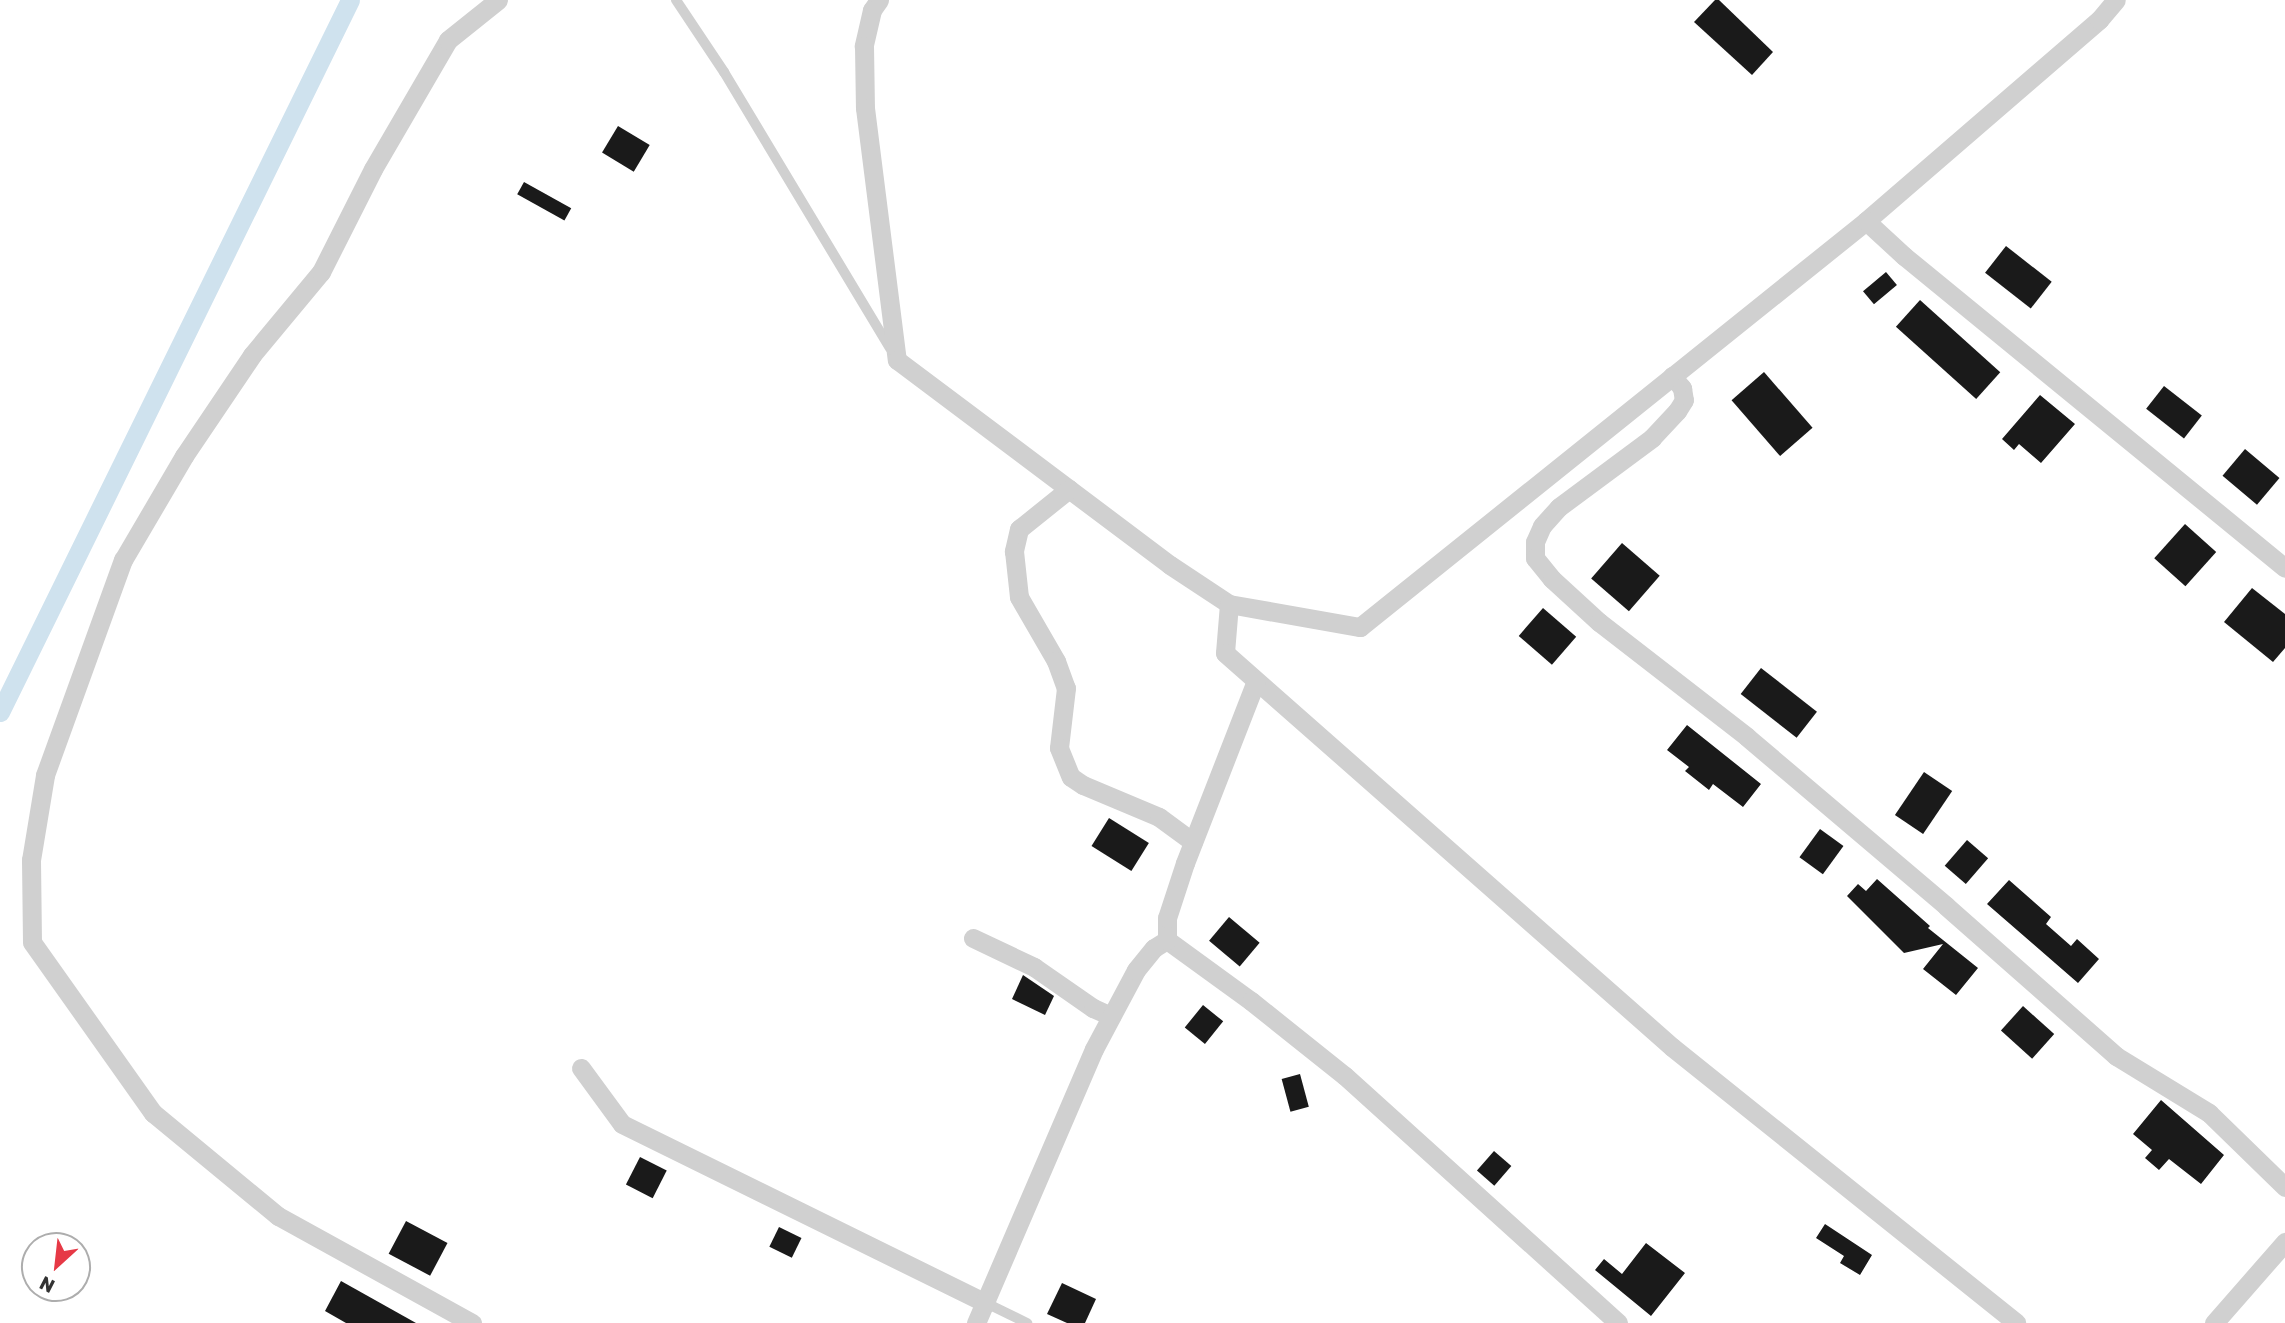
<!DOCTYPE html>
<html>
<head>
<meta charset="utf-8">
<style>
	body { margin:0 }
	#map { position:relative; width:2285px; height:1323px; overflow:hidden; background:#fff; font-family:Rubik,sans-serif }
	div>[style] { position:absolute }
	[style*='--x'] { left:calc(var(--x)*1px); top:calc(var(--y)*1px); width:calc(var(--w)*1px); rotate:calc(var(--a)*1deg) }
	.canal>* { height:19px; margin:-9.5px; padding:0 9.5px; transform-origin:9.5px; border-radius:9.5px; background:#cfe2ee }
	.building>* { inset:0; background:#1a1a1a; transform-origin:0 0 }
	.service>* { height:10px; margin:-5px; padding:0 5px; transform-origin:5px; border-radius:5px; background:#d0d0d0 }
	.minor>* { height:19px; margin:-9.5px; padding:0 9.5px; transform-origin:9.5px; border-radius:9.5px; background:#d0d0d0 }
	span { translate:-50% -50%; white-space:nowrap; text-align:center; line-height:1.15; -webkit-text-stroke:7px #fff; paint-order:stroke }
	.north { position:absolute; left:21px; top:1232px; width:70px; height:70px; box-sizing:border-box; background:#fff; border:2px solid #adadad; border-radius:50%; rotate:207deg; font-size:19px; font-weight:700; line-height:28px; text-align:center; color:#333 }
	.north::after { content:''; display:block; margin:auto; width:24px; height:32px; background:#e63946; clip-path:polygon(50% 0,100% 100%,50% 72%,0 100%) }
</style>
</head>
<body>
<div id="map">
	<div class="canal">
		<div style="--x:0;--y:712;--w:793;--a:-63.82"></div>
	</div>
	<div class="building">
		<div style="clip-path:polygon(1715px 0,1719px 0,1773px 52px,1752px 75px,1694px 22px)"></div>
		<div style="left:618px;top:126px;width:37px;height:31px;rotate:31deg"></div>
		<div style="left:524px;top:182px;width:54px;height:14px;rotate:29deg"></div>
		<div style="left:2006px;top:246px;width:58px;height:34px;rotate:38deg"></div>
		<div style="left:1886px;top:272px;width:17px;height:30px;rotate:50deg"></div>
		<div style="left:1920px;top:300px;width:108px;height:36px;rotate:42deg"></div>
		<div style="left:1764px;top:372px;width:74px;height:43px;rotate:49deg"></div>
		<div style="left:2164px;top:386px;width:48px;height:29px;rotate:38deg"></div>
		<div style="clip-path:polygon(2040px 395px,2075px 424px,2041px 463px,2019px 444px,2014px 450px,2002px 439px)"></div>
		<div style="left:2245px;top:449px;width:45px;height:35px;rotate:40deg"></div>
		<div style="left:2185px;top:524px;width:42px;height:46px;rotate:42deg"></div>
		<div style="left:1622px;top:543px;width:50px;height:47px;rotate:41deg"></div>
		<div style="clip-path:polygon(2252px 588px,2285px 614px,2285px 648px,2273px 662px,2224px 622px)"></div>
		<div style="left:1543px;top:608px;width:44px;height:37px;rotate:41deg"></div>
		<div style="left:1761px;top:668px;width:71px;height:33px;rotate:38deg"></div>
		<div style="clip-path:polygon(1687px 725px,1761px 784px,1743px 807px,1713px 784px,1709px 790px,1685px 771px,1689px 767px,1667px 750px)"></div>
		<div style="left:1924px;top:772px;width:34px;height:52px;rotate:34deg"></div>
		<div style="left:1109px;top:818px;width:47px;height:33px;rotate:32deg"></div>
		<div style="left:1820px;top:829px;width:29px;height:35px;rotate:36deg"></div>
		<div style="left:1967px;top:840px;width:28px;height:34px;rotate:41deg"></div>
		<div style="clip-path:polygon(1877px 879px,1930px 926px,1928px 928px,1978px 968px,1956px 995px,1923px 969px,1943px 944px,1904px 953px,1847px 896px,1858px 884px,1866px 891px)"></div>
		<div style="clip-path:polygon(2009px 880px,2051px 917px,2046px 924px,2071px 946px,2077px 939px,2099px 959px,2078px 983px,1987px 904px)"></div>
		<div style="left:1229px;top:917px;width:40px;height:31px;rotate:40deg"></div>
		<div style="clip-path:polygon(1023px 975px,1054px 996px,1045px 1015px,1012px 999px)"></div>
		<div style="left:1203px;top:1005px;width:26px;height:29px;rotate:39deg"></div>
		<div style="left:2023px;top:1006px;width:42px;height:33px;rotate:42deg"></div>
		<div style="left:1300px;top:1074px;width:34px;height:19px;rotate:75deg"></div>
		<div style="clip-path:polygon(2161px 1100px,2224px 1155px,2201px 1184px,2169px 1159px,2159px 1170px,2145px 1158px,2152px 1150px,2133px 1134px)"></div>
		<div style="left:1494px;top:1151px;width:23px;height:26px;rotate:41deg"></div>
		<div style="left:640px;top:1157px;width:30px;height:31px;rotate:27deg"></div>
		<div style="left:406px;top:1221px;width:47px;height:37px;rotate:28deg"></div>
		<div style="clip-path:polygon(1825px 1224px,1872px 1255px,1860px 1275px,1840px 1263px,1844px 1256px,1816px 1238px)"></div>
		<div style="left:779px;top:1227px;width:25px;height:22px;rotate:26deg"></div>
		<div style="clip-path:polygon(1646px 1243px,1685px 1273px,1651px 1316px,1595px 1270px,1604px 1259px,1622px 1274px)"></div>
		<div style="clip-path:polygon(341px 1281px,416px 1323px,346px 1323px,325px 1311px)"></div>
		<div style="clip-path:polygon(1062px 1283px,1096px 1299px,1085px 1323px,1067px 1323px,1047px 1314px)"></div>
	</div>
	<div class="service">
		<div style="--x:676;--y:0;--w:87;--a:56.3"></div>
		<div style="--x:724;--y:72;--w:322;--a:59"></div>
		<div style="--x:986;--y:1303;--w:46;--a:26"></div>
	</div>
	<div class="minor">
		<div style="--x:879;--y:0;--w:12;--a:125"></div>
		<div style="--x:872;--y:10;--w:37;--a:103"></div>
		<div style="--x:864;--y:46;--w:62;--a:89.1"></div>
		<div style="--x:865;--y:108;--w:254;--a:82.8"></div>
		<div style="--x:897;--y:360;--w:341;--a:36.9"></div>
		<div style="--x:1170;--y:565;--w:71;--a:33.5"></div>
		<div style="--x:1229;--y:604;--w:133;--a:10"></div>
		<div style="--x:1360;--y:627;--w:649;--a:-38.74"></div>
		<div style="--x:1866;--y:221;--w:308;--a:-40.8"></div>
		<div style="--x:2099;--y:20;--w:26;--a:-50"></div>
		<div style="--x:1866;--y:221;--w:52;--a:42.6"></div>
		<div style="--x:1904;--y:256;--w:492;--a:39.3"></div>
		<div style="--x:1672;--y:376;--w:16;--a:50"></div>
		<div style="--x:1682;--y:388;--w:12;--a:81"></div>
		<div style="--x:1684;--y:400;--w:13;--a:122"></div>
		<div style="--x:1677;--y:411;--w:37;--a:133"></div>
		<div style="--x:1652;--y:438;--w:116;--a:143.4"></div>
		<div style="--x:1559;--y:507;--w:25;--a:132"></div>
		<div style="--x:1542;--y:526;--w:17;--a:114"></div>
		<div style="--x:1535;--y:542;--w:16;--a:90"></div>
		<div style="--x:1535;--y:558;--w:27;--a:51"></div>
		<div style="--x:1552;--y:579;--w:64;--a:42.5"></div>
		<div style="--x:1599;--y:622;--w:187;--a:37.8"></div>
		<div style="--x:1747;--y:737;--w:261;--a:40.3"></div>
		<div style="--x:1946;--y:906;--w:227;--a:41.4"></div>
		<div style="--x:2116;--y:1056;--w:109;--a:31.5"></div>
		<div style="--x:2209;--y:1113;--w:106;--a:44.2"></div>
		<div style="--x:1069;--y:489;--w:64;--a:141.3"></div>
		<div style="--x:1019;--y:529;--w:23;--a:103"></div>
		<div style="--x:1014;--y:551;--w:46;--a:83.8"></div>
		<div style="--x:1019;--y:597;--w:74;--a:60"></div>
		<div style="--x:1056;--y:661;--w:29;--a:70"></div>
		<div style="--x:1066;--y:688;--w:60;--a:96.7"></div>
		<div style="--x:1059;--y:748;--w:31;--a:68"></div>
		<div style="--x:1071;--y:777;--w:14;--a:34"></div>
		<div style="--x:1083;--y:785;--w:82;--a:22.8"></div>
		<div style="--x:1159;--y:817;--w:42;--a:36.3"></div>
		<div style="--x:1229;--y:604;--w:49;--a:94.7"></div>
		<div style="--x:1225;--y:653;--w:596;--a:41.39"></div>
		<div style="--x:1672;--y:1047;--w:441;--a:38.7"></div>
		<div style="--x:973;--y:938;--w:68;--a:25.4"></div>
		<div style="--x:1034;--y:967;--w:72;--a:34.8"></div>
		<div style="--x:1093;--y:1008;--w:20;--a:24"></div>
		<div style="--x:1167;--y:940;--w:104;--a:36"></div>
		<div style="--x:1251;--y:1001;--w:120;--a:38.6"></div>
		<div style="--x:1345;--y:1076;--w:368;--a:42.1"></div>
		<div style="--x:581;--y:1068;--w:69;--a:53.8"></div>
		<div style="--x:622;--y:1124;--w:406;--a:26.2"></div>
		<div style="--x:472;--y:1323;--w:222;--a:-151.1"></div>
		<div style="--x:278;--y:1216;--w:162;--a:-140.5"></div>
		<div style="--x:153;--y:1113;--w:209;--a:-125.3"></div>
		<div style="--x:32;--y:942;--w:82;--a:-90.7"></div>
		<div style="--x:31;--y:860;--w:86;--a:-80.6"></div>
		<div style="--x:45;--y:775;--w:229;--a:-70.1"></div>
		<div style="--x:123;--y:560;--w:121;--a:-59.6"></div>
		<div style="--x:184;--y:456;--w:122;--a:-56"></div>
		<div style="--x:252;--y:355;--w:108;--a:-50.3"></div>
		<div style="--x:321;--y:272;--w:115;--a:-63.2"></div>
		<div style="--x:373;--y:169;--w:149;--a:-59.8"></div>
		<div style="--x:448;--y:40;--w:64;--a:-38.7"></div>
		<div style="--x:976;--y:1323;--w:298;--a:-66.7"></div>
		<div style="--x:1094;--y:1049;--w:89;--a:-62"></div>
		<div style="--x:1136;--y:970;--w:28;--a:-51"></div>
		<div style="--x:1154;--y:948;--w:15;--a:-32"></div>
		<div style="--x:1167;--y:940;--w:22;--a:-90"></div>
		<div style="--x:1167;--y:918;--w:58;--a:-71.9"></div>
		<div style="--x:1185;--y:863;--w:195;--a:-68.7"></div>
		<div style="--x:2214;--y:1323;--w:108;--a:-48.8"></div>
	</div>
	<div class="north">N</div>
</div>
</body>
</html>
